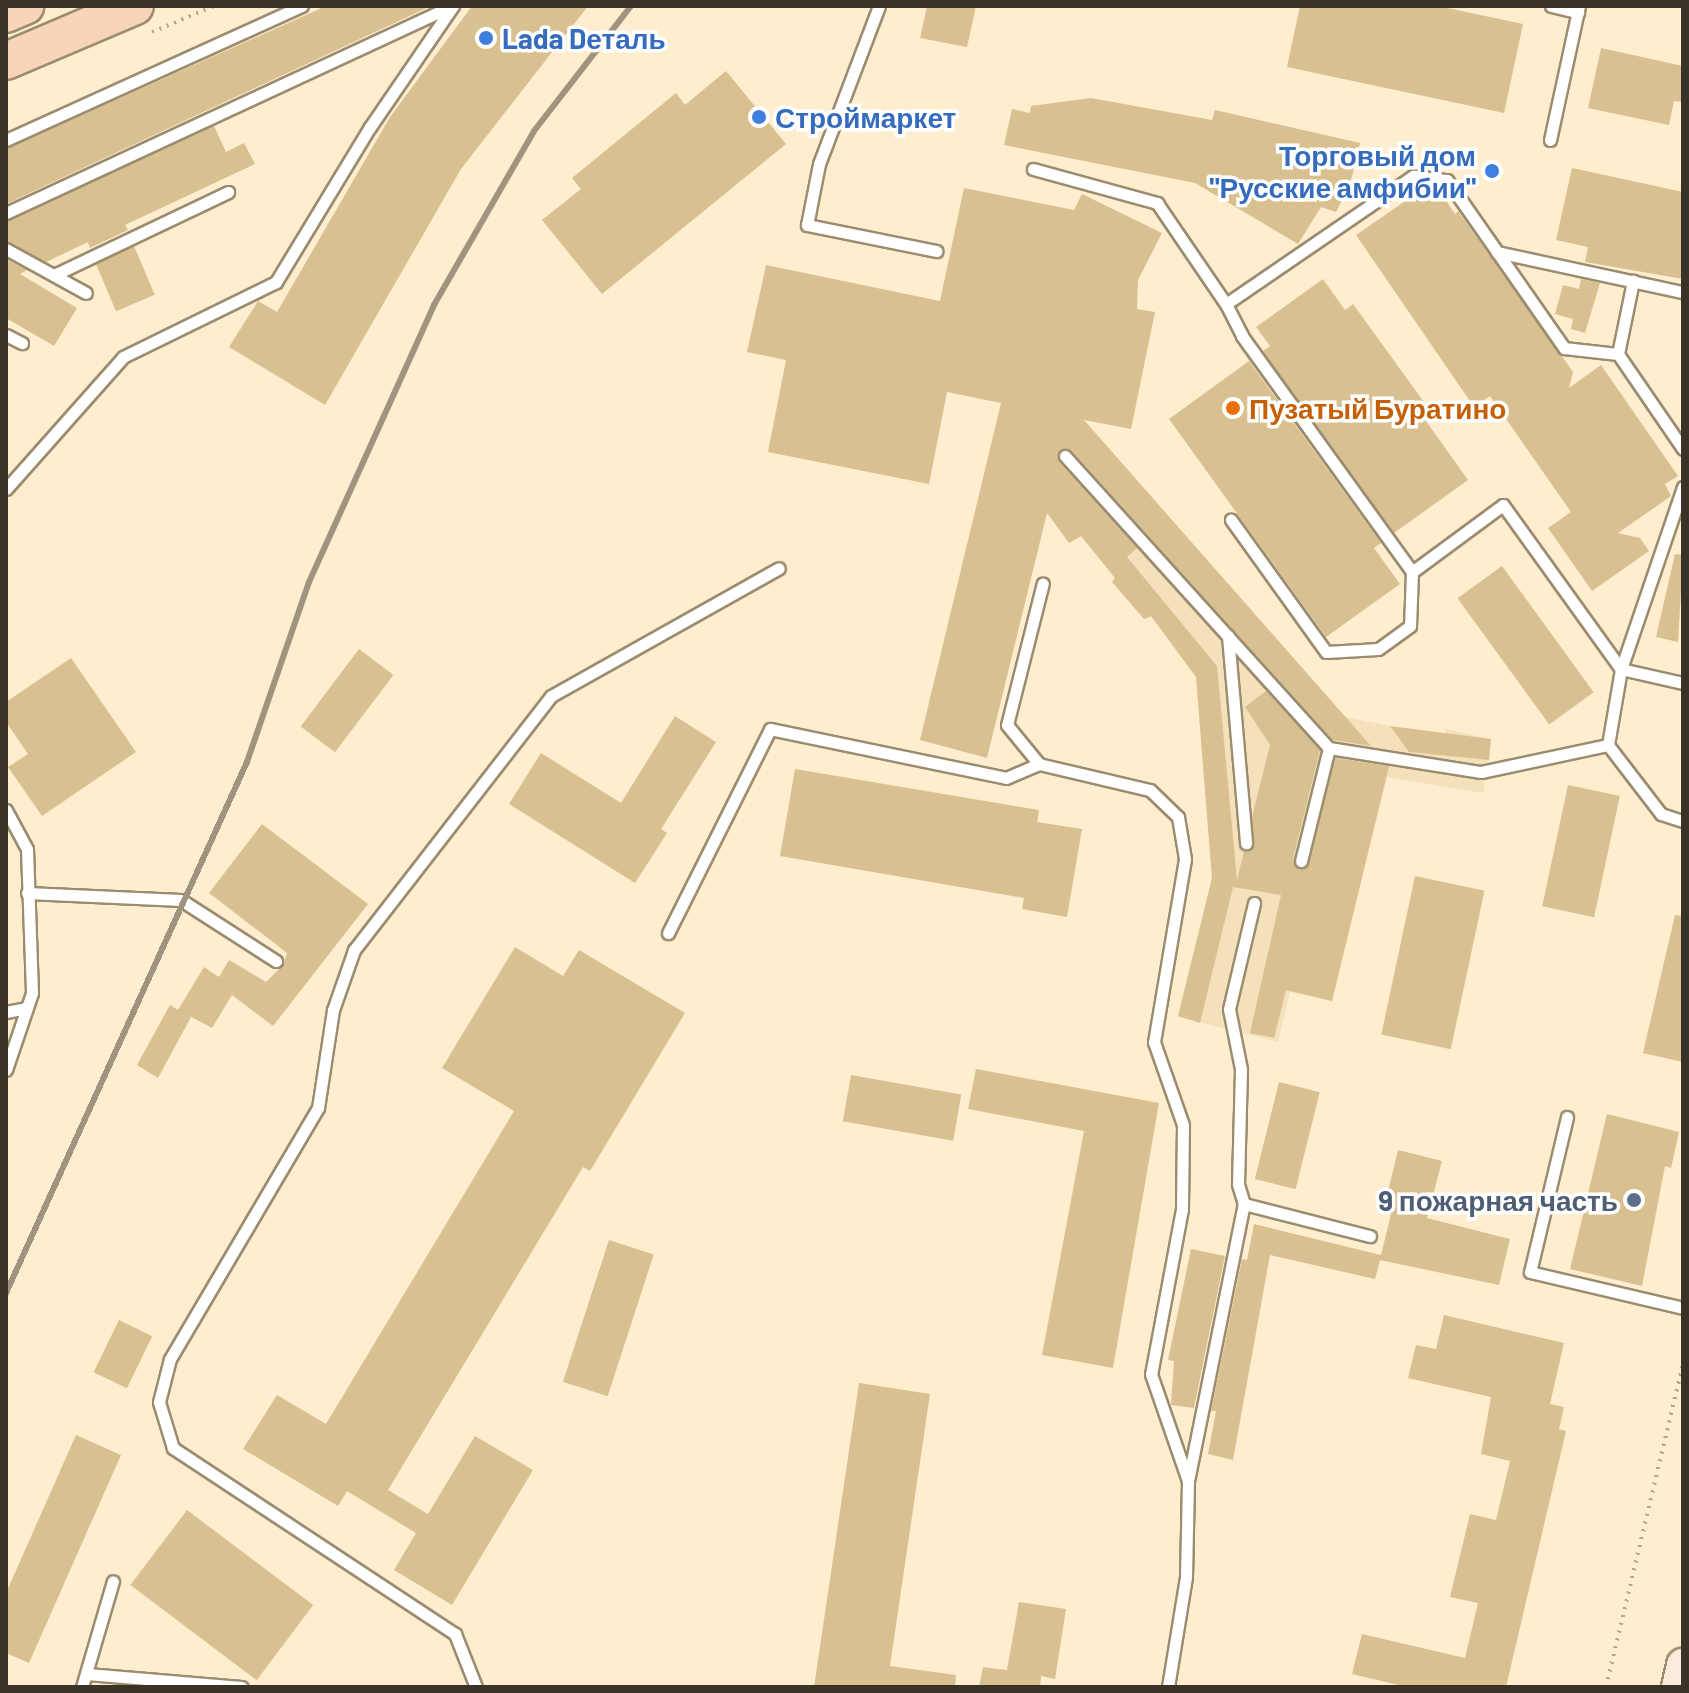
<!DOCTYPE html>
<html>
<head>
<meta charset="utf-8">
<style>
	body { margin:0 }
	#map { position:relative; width:1689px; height:1693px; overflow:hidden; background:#feedce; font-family:Barlow,sans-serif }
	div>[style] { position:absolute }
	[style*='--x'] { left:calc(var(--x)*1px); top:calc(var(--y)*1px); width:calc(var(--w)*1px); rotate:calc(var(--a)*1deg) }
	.built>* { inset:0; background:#f4e0bb }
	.building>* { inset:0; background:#d9c091; transform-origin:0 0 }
	.path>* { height:4px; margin-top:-2px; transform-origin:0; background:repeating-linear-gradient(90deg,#b2a68e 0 2px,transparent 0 8px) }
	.roads { filter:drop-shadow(2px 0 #9b8c6f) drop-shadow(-2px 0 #9b8c6f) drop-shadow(0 2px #9b8c6f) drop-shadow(0 -2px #9b8c6f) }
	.service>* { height:11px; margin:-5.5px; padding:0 5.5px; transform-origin:5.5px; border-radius:5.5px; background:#fff }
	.secondary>* { height:32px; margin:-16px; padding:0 16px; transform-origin:16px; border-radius:16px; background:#fceadc }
	.primary>* { height:36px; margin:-18px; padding:0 18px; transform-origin:18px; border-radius:18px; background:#f8d4b8 }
	.rail>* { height:6px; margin:-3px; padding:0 3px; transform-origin:3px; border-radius:3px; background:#a0947e }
	.dots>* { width:22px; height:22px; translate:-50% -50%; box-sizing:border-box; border:4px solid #fff; border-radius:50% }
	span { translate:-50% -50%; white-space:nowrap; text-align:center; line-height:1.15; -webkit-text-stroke:7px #fff; paint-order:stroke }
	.shop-label { font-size:28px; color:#366cbe; font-weight:700 }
	.left { translate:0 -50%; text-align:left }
	.right { translate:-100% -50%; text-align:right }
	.food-label { font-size:28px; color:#c56008; font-weight:700 }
	.service-label { font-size:28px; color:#4e5e75; font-weight:700 }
	.frame { position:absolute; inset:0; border:8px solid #393327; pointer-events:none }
</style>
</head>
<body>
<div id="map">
	<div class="built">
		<div style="clip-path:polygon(1010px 405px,1101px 440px,1340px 716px,1444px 736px,1446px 729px,1491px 739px,1483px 793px,1387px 777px,1332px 1001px,1290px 992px,1278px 1042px,1178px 1017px,1212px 878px,1196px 677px,1152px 617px,1144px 619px,1112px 582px,1115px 578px,1081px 536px,1069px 543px,1059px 529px,1062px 523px)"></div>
	</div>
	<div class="building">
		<div style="clip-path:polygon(326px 6px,431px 6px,6px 204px,6px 149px)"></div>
		<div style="clip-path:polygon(472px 6px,588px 6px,461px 169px,325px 405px,229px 347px,258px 301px,277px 312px,390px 117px)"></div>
		<div style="clip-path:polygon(927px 6px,976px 6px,967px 47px,920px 38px)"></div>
		<div style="clip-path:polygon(1300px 6px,1438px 6px,1523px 24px,1504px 113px,1287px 67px)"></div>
		<div style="clip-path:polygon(1601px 48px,1683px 66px,1683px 102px,1674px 101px,1669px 125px,1588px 108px)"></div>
		<div style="clip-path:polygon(726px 71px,786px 144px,602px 294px,542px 220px,581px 189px,572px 178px,676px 93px,685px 105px)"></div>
		<div style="clip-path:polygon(1091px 98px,1212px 120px,1215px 110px,1360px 143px,1350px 185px,1336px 212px,1321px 207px,1298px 244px,1195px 183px,1004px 145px,1012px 109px,1030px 113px,1031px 106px)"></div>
		<div style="clip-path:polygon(214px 126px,226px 152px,244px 143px,255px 164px,125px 225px,128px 230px,90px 248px,88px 242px,46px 262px,6px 241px,6px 221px)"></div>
		<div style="clip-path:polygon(1572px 168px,1683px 192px,1683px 279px,1585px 262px,1588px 247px,1556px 240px)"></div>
		<div style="clip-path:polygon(1427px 186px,1437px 187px,1455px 214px,1458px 211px,1562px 356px,1573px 372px,1569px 388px,1601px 365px,1678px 476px,1665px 484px,1671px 496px,1618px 533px,1640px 538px,1649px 551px,1592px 591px,1548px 528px,1571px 512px,1490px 396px,1474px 407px,1356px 235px)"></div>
		<div style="clip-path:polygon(964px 188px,1074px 210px,1082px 194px,1162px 233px,1138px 280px,1137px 309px,1155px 312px,1131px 429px,1084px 420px,1371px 746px,1333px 740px,1071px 450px,1059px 450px,1059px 462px,1137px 548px,1127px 557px,1217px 666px,1237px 880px,1244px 851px,1254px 846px,1252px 817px,1270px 745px,1245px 707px,1266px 691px,1320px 750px,1293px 859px,1298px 869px,1309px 863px,1335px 758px,1389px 766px,1332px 1001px,1286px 990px,1274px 1038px,1250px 1033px,1281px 895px,1233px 887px,1200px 1023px,1178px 1016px,1212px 878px,1196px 677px,1151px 616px,1144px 619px,1112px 582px,1115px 578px,1081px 536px,1069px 543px,1047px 513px,987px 758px,920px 740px,1001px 403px,947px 392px,929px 484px,768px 452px,786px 360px,747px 352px,766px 265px,940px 301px)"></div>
		<div style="left:134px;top:246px;width:53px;height:42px;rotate:67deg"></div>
		<div style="clip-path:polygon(6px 259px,27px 270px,20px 274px,77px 308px,54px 346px,6px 318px)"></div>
		<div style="clip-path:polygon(1323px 279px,1345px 310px,1353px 304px,1429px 409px,1421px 414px,1468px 480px,1394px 533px,1263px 351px,1270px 346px,1256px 327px)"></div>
		<div style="clip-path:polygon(1581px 279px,1600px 283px,1585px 333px,1571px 329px,1573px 319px,1555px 314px,1563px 285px,1579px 289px)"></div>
		<div style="clip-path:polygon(1249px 361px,1381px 543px,1374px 548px,1400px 584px,1326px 637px,1169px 419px)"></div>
		<div style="clip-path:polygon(1675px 554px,1683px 555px,1678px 642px,1656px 637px)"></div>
		<div style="left:1502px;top:566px;width:156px;height:55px;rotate:54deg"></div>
		<div style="left:359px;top:649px;width:43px;height:97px;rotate:37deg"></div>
		<div style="clip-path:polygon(71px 658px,136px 752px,42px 816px,8px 767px,28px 754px,6px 722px,6px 702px)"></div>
		<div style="clip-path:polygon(675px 716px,716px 742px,661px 829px,667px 833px,635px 883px,509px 804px,541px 753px,621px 803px)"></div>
		<div style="clip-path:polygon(1390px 726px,1491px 739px,1489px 760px,1409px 752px)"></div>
		<div style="clip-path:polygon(795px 769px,1039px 810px,1037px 822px,1082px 829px,1067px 917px,1022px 909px,1024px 898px,780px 856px)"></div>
		<div style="left:1568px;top:785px;width:53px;height:124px;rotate:12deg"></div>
		<div style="clip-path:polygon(262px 824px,368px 904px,273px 1026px,232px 995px,212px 1028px,184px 1013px,191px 1017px,158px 1078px,137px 1065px,170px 1005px,178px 1010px,204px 967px,219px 977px,229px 960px,266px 982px,283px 965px,287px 953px,209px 893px)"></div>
		<div style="left:1415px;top:876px;width:71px;height:162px;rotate:12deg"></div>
		<div style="clip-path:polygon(1675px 915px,1683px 916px,1683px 1062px,1643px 1053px)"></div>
		<div style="clip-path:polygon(515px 947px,563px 976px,579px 950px,685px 1013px,590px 1171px,583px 1167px,388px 1490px,428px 1514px,475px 1436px,533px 1470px,452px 1605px,394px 1570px,416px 1533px,347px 1491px,338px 1506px,243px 1449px,277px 1395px,326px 1424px,514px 1111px,442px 1068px)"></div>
		<div style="clip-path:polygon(976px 1069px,1159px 1103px,1113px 1368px,1042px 1355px,1084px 1131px,968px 1109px)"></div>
		<div style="left:851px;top:1075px;width:112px;height:47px;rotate:10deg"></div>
		<div style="left:1279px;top:1082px;width:42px;height:100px;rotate:14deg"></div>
		<div style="clip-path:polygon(1607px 1114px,1679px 1132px,1671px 1168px,1665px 1166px,1642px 1286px,1570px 1269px)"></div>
		<div style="clip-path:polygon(1398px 1150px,1442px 1161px,1427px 1218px,1510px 1239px,1499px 1285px,1380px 1260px,1375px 1279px,1270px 1255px,1233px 1460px,1208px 1454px,1216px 1411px,1211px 1411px,1242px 1259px,1247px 1260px,1254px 1224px,1381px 1255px,1392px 1210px,1384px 1208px)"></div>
		<div style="left:609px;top:1240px;width:47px;height:149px;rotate:18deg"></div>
		<div style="clip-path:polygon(1191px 1249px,1225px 1256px,1194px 1408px,1171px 1405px,1174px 1361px,1168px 1360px)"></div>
		<div style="clip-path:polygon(1444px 1315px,1564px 1343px,1550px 1404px,1564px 1407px,1559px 1429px,1566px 1431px,1506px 1687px,1407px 1687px,1352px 1674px,1362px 1634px,1465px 1658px,1478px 1603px,1450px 1597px,1470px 1514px,1496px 1520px,1510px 1461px,1481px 1454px,1491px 1397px,1408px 1378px,1416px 1345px,1436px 1349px)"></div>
		<div style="left:119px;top:1320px;width:37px;height:58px;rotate:26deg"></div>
		<div style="clip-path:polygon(859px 1383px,930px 1394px,890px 1666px,956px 1675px,955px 1687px,814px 1687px)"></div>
		<div style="clip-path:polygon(76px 1435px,121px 1455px,29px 1663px,6px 1653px,6px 1593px)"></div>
		<div style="left:187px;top:1510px;width:158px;height:94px;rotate:37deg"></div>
		<div style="clip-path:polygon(1019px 1602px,1066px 1609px,1055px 1679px,1041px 1676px,1040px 1687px,979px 1687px,983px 1667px,1013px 1671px,1007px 1670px)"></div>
	</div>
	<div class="path">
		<div style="--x:152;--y:32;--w:67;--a:-22.8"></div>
		<div style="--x:1606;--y:1687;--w:333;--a:-76.6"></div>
	</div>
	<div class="roads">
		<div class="service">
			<div style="--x:879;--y:6;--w:169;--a:110.8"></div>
			<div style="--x:819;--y:164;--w:62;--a:101.1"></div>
			<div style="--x:807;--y:225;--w:132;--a:11.4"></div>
			<div style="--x:1551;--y:6;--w:28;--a:13"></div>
			<div style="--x:6;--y:140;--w:325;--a:-24.4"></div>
			<div style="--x:1550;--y:140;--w:137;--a:-77.8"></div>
			<div style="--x:1033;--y:169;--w:129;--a:15.3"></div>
			<div style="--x:1157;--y:203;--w:122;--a:55.7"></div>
			<div style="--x:1226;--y:304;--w:36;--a:63"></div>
			<div style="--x:1242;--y:336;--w:291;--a:54.2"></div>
			<div style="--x:1412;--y:572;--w:54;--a:92.1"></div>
			<div style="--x:1410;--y:626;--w:39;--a:144"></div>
			<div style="--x:1378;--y:649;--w:52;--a:176.7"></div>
			<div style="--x:1326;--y:652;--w:163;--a:-125.7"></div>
			<div style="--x:6;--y:213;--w:492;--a:-24.9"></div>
			<div style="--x:6;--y:249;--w:91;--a:28.8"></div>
			<div style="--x:1497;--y:252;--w:189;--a:12.2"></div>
			<div style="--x:54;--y:275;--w:193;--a:-25.5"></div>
			<div style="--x:1226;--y:304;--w:227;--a:-34.4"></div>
			<div style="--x:1413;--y:176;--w:34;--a:7"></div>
			<div style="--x:1447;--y:180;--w:205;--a:55.1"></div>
			<div style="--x:1564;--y:348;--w:54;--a:6.3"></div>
			<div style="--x:1618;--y:354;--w:115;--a:55.6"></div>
			<div style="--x:6;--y:335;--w:18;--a:27"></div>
			<div style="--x:1618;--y:354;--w:75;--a:-78.4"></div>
			<div style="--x:1065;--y:456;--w:394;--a:47.9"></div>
			<div style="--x:1329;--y:748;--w:154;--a:9"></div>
			<div style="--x:1481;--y:772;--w:130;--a:-12"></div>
			<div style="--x:1683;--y:487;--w:192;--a:108.8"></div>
			<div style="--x:1621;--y:669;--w:64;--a:12.7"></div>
			<div style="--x:6;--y:489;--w:176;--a:-48.4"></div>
			<div style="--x:123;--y:357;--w:170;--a:-26.1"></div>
			<div style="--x:276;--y:282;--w:181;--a:-58.8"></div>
			<div style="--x:370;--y:127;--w:147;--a:-55.6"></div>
			<div style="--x:1412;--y:572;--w:113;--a:-36.4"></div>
			<div style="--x:1503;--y:505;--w:202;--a:54.3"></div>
			<div style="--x:1621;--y:669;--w:77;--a:99.7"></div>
			<div style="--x:1608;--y:745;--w:87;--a:52.5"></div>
			<div style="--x:1661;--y:814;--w:23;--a:18"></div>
			<div style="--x:1228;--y:636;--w:208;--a:85"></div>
			<div style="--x:1039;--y:764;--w:50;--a:-129.4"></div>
			<div style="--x:1007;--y:725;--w:146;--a:-75.8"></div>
			<div style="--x:6;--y:810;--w:44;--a:61.7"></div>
			<div style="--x:27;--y:849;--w:144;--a:88"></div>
			<div style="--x:32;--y:993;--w:81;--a:108.7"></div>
			<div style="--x:1301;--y:861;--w:116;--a:-76.1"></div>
			<div style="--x:27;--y:893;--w:154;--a:2.6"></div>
			<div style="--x:181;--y:900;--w:113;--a:32.7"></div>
			<div style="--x:668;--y:933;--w:228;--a:-63.4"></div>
			<div style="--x:770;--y:729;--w:241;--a:11.7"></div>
			<div style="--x:1006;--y:778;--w:36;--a:-23"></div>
			<div style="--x:1039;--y:764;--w:114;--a:13.2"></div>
			<div style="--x:1150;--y:790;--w:39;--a:44"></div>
			<div style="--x:1178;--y:817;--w:43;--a:80.5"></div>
			<div style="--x:1185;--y:859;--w:186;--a:99.6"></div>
			<div style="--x:1154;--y:1042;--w:88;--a:70.7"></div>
			<div style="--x:1183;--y:1125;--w:84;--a:90.7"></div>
			<div style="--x:1182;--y:1209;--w:168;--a:100.6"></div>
			<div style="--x:1151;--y:1374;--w:113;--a:70.9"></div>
			<div style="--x:6;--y:1012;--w:21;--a:-11"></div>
			<div style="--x:1567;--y:1117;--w:159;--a:103.4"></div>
			<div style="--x:1530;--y:1272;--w:157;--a:13.2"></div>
			<div style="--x:1244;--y:1204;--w:21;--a:-107"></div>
			<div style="--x:1238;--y:1184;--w:115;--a:-88.5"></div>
			<div style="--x:1241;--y:1069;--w:61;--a:-101.3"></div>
			<div style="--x:1229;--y:1009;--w:109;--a:-76.7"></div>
			<div style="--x:87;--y:1674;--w:155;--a:4.8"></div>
			<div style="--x:82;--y:1687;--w:110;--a:-73.7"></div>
			<div style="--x:476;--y:1687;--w:57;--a:-111.6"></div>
			<div style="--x:455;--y:1634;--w:338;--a:-146.6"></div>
			<div style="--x:173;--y:1448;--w:48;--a:-106.9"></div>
			<div style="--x:159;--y:1402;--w:44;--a:-75.7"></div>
			<div style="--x:170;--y:1359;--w:291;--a:-59.5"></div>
			<div style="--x:318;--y:1108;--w:99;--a:-81.3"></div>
			<div style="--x:333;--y:1010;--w:64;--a:-70.7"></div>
			<div style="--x:354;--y:950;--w:321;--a:-52.2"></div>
			<div style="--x:551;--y:696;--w:261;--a:-29.3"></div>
			<div style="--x:1168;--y:1687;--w:111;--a:-80.7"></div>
			<div style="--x:1186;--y:1577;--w:96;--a:-88.8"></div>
			<div style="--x:1188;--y:1481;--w:283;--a:-78.6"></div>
			<div style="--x:1244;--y:1204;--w:130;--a:14.3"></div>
		</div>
		<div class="secondary">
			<div style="--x:1678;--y:1687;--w:23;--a:-77"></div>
		</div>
		<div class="primary">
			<div style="--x:6;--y:14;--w:21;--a:-23"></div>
			<div style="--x:6;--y:61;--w:140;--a:-23.1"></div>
		</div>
	</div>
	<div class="rail">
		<div style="--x:6;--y:1293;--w:583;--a:-65.59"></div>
		<div style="--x:247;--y:762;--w:190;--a:-71"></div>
		<div style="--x:309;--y:582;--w:304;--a:-65.7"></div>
		<div style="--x:434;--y:305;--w:201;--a:-60.1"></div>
		<div style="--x:534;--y:131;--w:158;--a:-52.2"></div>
	</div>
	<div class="dots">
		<div style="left:486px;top:38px;background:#3f7fe0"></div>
		<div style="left:759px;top:117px;background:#3f7fe0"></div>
		<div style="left:1492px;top:171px;background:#3f7fe0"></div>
		<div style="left:1233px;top:408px;background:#e8710a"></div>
		<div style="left:1634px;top:1200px;background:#5c6f8a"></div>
	</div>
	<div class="shop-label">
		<span class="left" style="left:502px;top:38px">Lada Dеталь</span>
		<span class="left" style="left:775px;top:117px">Строймаркет</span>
		<span class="right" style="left:1476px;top:171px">Торговый дом<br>"Русские амфибии"</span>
	</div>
	<div class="food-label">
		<span class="left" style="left:1249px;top:408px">Пузатый Буратино</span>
	</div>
	<div class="service-label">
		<span class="right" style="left:1618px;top:1200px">9 пожарная часть</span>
	</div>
	<div class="frame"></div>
</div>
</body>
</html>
